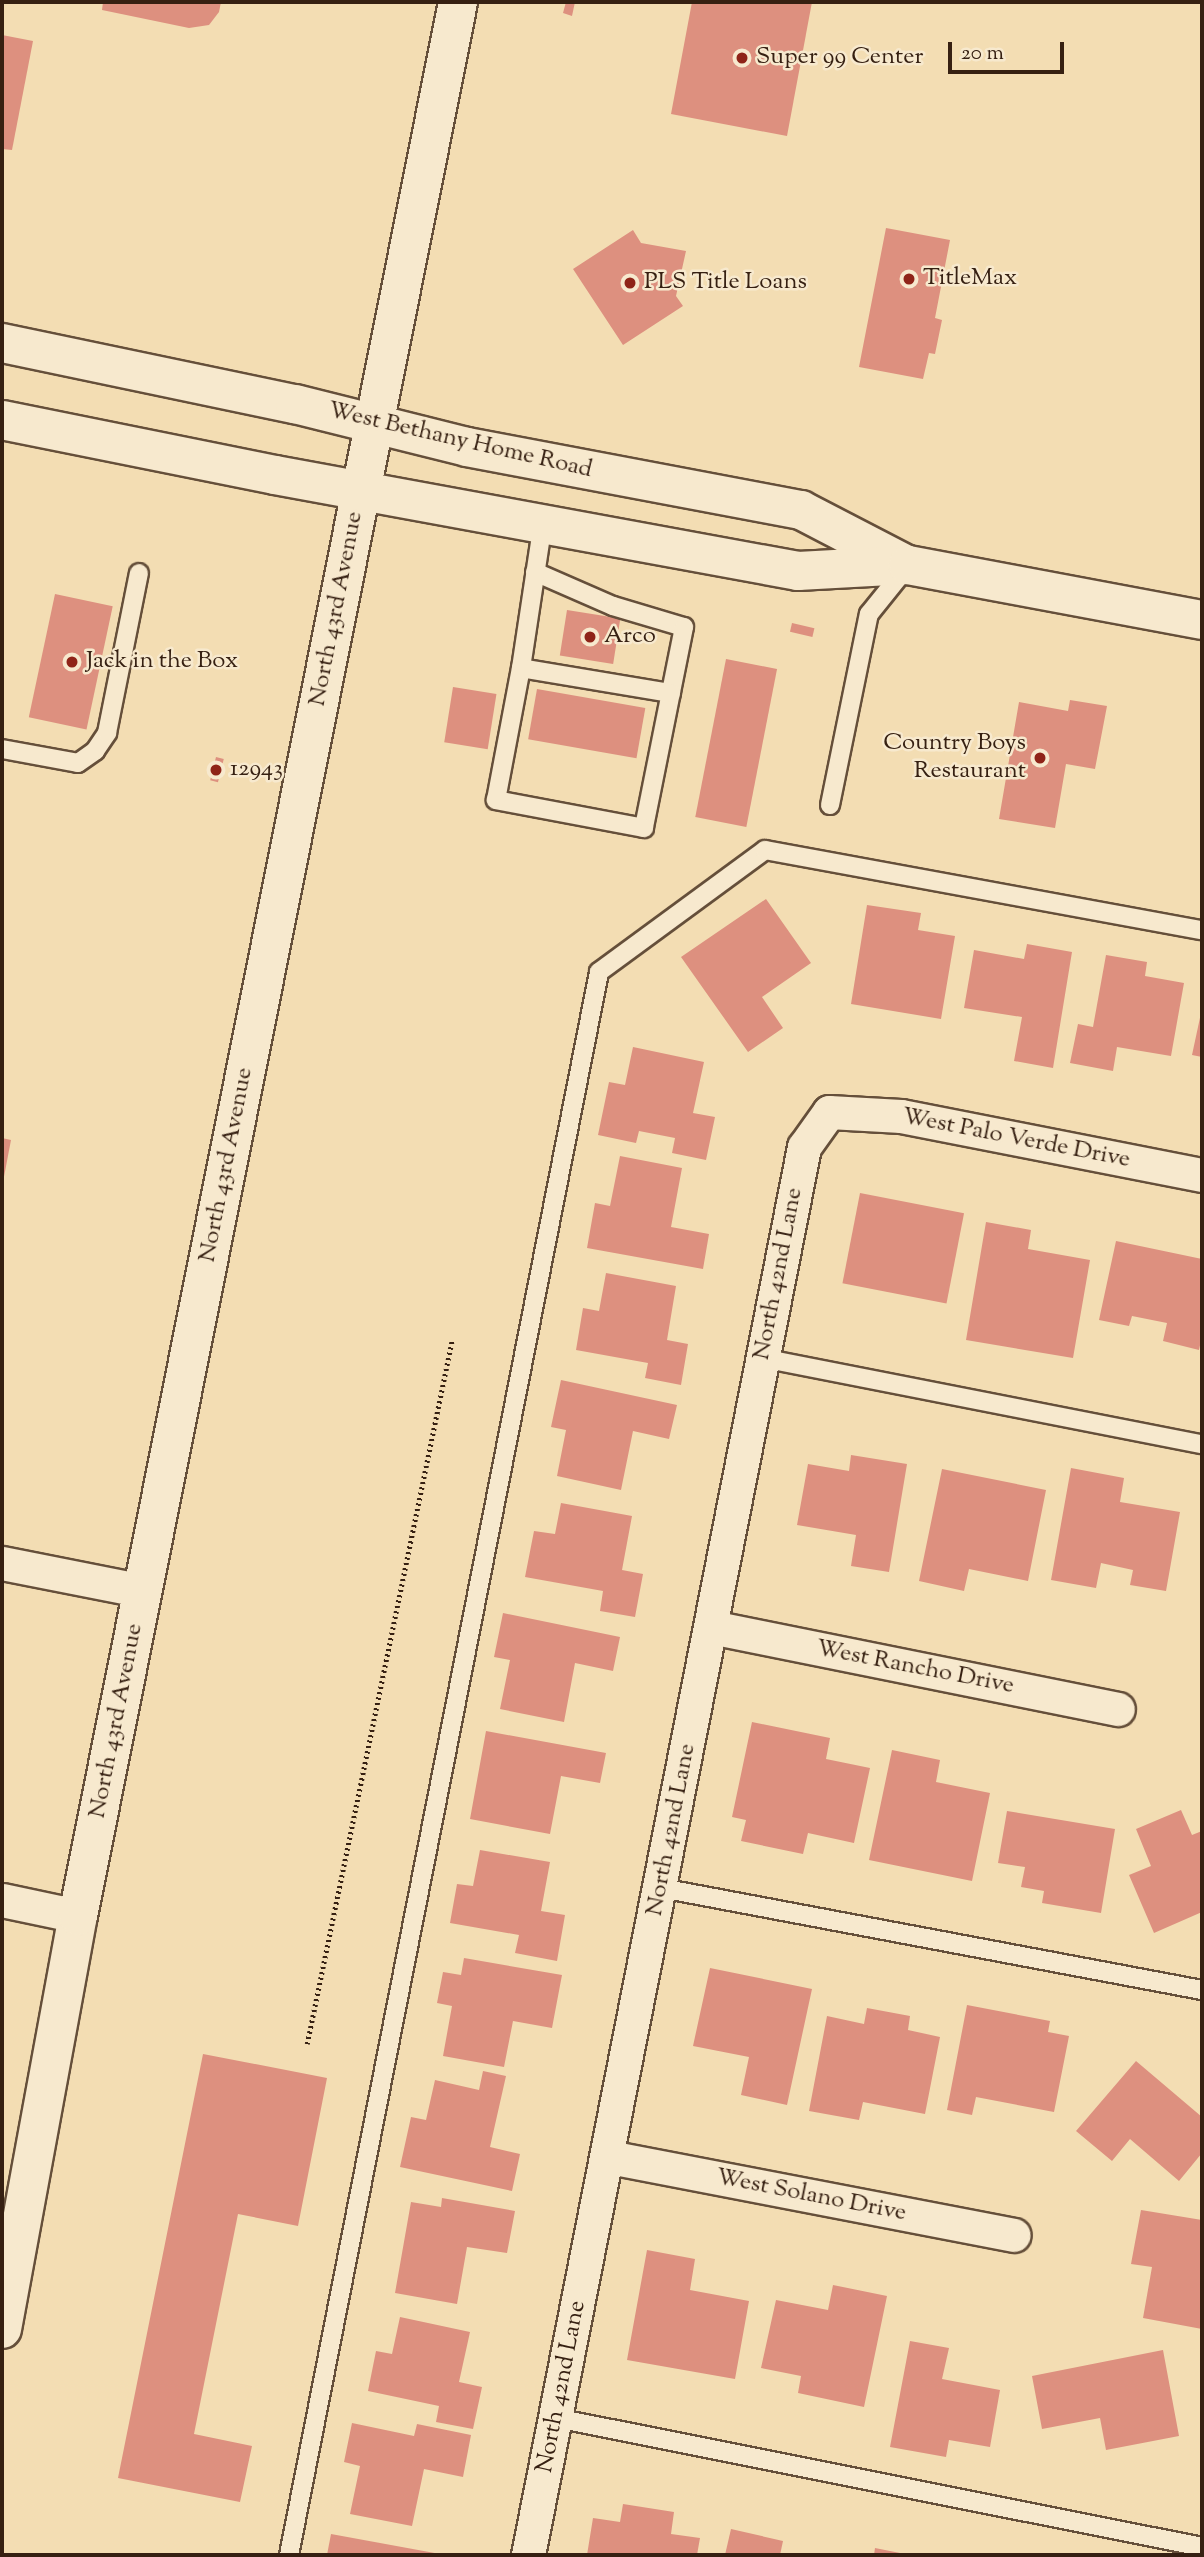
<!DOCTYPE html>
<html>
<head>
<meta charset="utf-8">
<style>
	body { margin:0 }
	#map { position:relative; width:1204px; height:2557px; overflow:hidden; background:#f3ddb3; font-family:"Sorts Mill Goudy",serif }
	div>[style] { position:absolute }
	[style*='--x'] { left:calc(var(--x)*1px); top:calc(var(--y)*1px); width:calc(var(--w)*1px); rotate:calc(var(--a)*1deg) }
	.building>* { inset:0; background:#dd907f; transform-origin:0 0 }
	.path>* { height:4.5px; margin-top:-2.25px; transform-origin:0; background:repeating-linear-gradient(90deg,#362012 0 2px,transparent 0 5.5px) }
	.roads { filter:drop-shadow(2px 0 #654f3a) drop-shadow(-2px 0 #654f3a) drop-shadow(0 2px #654f3a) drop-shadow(0 -2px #654f3a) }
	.service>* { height:18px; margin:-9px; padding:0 9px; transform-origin:9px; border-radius:9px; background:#f7e9ce }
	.minor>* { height:33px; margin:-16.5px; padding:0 16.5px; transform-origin:16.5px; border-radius:16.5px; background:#f7e9ce }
	.secondary>* { height:38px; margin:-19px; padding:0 19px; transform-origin:19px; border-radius:19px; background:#f7e9ce }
	.dots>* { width:19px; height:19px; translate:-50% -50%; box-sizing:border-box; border:4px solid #f7e9ce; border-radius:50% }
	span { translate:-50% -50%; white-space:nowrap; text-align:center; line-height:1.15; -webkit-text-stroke:5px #f7e9ce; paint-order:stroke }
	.poi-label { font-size:24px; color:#362012 }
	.left { translate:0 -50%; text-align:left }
	.right { translate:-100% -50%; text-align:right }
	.street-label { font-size:24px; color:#362012 }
	.frame { position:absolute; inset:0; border:4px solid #362012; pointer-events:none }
	.scale { position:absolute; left:948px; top:42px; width:116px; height:32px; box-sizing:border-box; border:4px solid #362012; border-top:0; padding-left:9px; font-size:21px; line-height:24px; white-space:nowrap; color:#362012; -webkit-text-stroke:5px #f7e9ce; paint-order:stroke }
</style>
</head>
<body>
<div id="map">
	<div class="building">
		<div style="clip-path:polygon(103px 2px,221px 2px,219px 12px,209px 25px,189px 28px,102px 10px)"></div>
		<div style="clip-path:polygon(566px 2px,575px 2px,572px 16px,563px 13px)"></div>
		<div style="clip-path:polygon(692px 2px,812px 2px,787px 136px,671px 114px)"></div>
		<div style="clip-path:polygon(2px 35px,33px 41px,12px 150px,2px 149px)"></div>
		<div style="clip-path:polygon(886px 228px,950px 240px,935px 318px,942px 320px,935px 354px,929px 353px,923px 379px,859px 367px)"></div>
		<div style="clip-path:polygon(633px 230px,641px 243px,686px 251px,676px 296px,683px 306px,623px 345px,573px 269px)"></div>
		<div style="left:55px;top:594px;width:59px;height:126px;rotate:12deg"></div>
		<div style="left:567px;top:610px;width:54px;height:46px;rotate:9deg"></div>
		<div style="left:792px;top:623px;width:23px;height:9px;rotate:13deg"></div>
		<div style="left:726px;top:659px;width:52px;height:161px;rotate:11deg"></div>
		<div style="left:453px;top:687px;width:44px;height:56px;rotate:9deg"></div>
		<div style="left:537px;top:689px;width:110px;height:51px;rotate:10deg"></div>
		<div style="clip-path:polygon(1070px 700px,1107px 706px,1095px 769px,1066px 764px,1055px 828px,999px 819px,1019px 702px,1068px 711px)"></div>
		<div style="left:216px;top:757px;width:8px;height:24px;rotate:14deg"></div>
		<div style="clip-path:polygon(766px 899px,811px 963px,762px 997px,783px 1028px,748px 1052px,681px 957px)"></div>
		<div style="clip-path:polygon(867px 905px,921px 913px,918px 930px,955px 936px,941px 1019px,851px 1004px)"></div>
		<div style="clip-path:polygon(1027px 944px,1072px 952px,1053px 1068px,1014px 1061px,1022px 1017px,964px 1008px,974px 950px,1024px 959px)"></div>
		<div style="clip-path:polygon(1106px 955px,1147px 962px,1145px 976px,1184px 983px,1171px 1056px,1117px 1047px,1113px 1071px,1070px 1063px,1078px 1024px,1093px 1027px)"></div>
		<div style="clip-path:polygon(1201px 1013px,1202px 1013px,1202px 1057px,1192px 1055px)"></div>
		<div style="clip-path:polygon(633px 1047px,704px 1062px,693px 1113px,715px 1117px,706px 1160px,672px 1153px,675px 1138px,639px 1131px,636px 1143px,598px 1135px,609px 1082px,625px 1085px)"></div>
		<div style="clip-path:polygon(2px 1138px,11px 1140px,3px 1182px,2px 1181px)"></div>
		<div style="clip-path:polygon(620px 1156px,682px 1168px,671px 1227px,709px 1234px,703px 1269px,587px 1248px,595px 1203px,610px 1206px)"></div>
		<div style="left:860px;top:1193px;width:106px;height:92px;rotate:11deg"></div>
		<div style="clip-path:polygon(986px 1222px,1031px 1230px,1028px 1249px,1090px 1260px,1073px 1358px,966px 1340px)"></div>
		<div style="clip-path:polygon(1116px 1241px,1202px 1259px,1202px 1336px,1199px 1350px,1163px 1341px,1167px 1323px,1132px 1316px,1129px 1326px,1099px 1320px)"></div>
		<div style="clip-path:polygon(606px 1273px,676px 1286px,667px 1340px,688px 1344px,681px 1385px,645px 1378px,648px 1363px,576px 1350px,583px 1308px,599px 1311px)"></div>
		<div style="clip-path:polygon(561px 1380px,677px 1405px,669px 1439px,633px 1431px,621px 1490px,557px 1476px,566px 1430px,551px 1427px)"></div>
		<div style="clip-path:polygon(851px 1455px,907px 1464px,889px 1572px,851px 1566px,856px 1535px,797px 1525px,808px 1464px,849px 1471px)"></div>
		<div style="clip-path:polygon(1071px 1468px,1124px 1478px,1120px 1502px,1180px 1512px,1166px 1591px,1130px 1585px,1133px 1570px,1101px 1563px,1096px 1588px,1051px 1580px)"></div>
		<div style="clip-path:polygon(942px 1469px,1046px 1490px,1028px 1581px,969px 1569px,964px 1591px,919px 1581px)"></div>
		<div style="clip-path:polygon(561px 1503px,632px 1516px,622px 1570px,643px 1574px,635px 1617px,600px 1611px,603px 1591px,525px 1577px,534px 1531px,555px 1534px)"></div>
		<div style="clip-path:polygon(503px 1613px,620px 1637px,613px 1671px,575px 1663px,564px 1722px,500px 1709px,510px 1660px,494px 1657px)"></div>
		<div style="clip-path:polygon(752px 1722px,830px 1738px,826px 1759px,870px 1768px,854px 1843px,808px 1833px,803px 1854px,741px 1841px,746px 1820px,732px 1817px)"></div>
		<div style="clip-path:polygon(486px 1731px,606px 1753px,600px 1783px,561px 1776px,550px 1834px,470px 1819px)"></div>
		<div style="clip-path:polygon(892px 1750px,940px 1760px,936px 1782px,990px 1793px,972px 1881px,869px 1860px)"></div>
		<div style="clip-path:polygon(1181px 1810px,1192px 1835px,1202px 1831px,1202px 1912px,1154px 1933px,1129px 1875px,1151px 1866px,1136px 1829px)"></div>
		<div style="clip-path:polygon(1007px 1811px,1115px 1829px,1101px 1913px,1042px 1903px,1044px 1891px,1021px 1887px,1025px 1867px,998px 1863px)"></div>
		<div style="clip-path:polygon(480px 1850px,550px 1862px,541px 1911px,565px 1915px,557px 1961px,515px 1953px,519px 1935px,450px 1923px,457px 1884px,473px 1886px)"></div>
		<div style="clip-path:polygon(464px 1958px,562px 1975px,552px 2028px,513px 2021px,504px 2067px,443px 2056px,452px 2006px,437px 2003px,443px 1972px,461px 1975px)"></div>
		<div style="clip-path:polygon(710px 1968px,812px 1989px,787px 2105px,741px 2095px,749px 2057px,693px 2046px)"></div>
		<div style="clip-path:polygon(967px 2005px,1050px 2021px,1048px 2032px,1069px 2036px,1054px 2112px,976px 2097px,972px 2115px,947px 2110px)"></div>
		<div style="clip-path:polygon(867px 2008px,910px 2016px,908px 2030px,940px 2037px,925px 2114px,863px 2102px,859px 2120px,809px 2111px,827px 2016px,864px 2024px)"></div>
		<div style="clip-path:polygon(203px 2054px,327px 2078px,298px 2226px,238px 2214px,194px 2434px,252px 2446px,240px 2502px,118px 2478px)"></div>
		<div style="clip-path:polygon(1136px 2061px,1202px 2117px,1202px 2153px,1179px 2181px,1130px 2139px,1112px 2161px,1076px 2131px)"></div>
		<div style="clip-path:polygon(483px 2071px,506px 2076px,490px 2147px,520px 2154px,512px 2191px,400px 2167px,411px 2117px,426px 2120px,435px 2080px,479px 2090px)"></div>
		<div style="clip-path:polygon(442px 2198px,515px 2211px,507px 2253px,467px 2247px,457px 2304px,395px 2293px,411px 2202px,441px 2207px)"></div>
		<div style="clip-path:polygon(1141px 2210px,1202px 2220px,1202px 2329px,1143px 2318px,1152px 2267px,1131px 2264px)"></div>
		<div style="clip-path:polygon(647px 2250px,695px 2259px,690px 2290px,749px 2301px,735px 2379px,627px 2360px)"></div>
		<div style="clip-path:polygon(833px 2285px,887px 2296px,864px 2407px,798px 2393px,801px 2376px,761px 2368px,776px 2300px,828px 2310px)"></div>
		<div style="clip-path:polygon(400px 2317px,470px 2332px,459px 2382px,482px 2387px,473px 2429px,436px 2422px,439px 2406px,368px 2391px,376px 2351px,392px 2354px)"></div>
		<div style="clip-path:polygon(910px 2341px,949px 2348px,942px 2379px,1000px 2390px,990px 2447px,949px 2440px,946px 2457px,890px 2447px)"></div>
		<div style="clip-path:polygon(1163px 2350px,1179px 2436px,1106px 2450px,1100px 2418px,1042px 2429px,1032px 2376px)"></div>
		<div style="clip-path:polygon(352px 2423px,414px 2436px,417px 2424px,471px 2435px,463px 2477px,424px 2469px,412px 2526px,350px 2514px,360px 2466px,344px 2462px)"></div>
		<div style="clip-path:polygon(623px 2504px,674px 2512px,671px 2534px,700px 2538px,697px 2555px,587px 2555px,593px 2518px,620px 2522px)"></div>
		<div style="clip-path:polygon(731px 2529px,783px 2541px,780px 2555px,725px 2555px)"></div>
		<div style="clip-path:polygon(331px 2534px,440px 2554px,440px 2555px,327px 2555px)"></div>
		<div style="clip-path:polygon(875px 2548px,905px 2554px,905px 2555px,874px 2555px)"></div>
	</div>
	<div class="path">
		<div style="--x:307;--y:2044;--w:719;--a:-78.36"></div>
	</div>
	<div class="roads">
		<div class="service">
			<div style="--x:535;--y:572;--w:85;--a:23.6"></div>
			<div style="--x:613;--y:606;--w:74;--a:16.5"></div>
			<div style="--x:684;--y:627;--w:205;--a:101.3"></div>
			<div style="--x:644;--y:828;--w:151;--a:-169.3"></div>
			<div style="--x:496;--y:800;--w:134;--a:-79.3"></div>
			<div style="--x:521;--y:668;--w:147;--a:-81.4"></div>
			<div style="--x:521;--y:668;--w:152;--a:9.5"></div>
			<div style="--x:2;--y:749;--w:77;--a:10.4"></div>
			<div style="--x:78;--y:763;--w:21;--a:-35"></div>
			<div style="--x:95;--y:751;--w:22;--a:-56"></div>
			<div style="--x:107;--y:733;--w:163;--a:-78.7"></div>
			<div style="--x:830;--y:805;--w:195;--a:-78.5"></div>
			<div style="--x:869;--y:614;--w:59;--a:-51.2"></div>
			<div style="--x:762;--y:1358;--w:448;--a:11.1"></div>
			<div style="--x:661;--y:1888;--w:551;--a:10.68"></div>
			<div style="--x:556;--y:2418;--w:659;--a:11.29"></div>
			<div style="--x:289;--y:2555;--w:1613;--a:-78.92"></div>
			<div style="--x:599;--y:972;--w:206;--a:-36.3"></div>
			<div style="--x:765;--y:850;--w:444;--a:10.4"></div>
		</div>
		<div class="minor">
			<div style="--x:2;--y:1563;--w:144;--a:11.2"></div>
			<div style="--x:711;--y:1627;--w:415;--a:11.4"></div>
			<div style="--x:2;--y:1900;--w:78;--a:11.9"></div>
			<div style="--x:609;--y:2157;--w:412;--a:10.9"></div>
			<div style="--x:528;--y:2555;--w:1435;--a:-78.91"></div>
			<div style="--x:804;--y:1147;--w:43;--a:-54.5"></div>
			<div style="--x:829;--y:1112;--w:72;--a:3.2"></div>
			<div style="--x:901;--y:1116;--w:307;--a:11.1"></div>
		</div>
		<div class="secondary">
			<div style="--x:2;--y:343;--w:299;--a:11.8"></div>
			<div style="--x:295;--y:404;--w:177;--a:14"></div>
			<div style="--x:467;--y:447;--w:340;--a:10.7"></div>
			<div style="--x:801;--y:510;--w:119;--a:27.4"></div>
			<div style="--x:2;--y:420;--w:278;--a:11.4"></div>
			<div style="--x:275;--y:475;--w:532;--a:10.4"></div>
			<div style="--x:798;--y:571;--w:110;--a:-3.1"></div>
			<div style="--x:908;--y:565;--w:299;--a:10.6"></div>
			<div style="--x:2;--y:2329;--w:420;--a:-79.6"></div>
			<div style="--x:78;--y:1916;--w:1951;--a:-78.77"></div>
		</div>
	</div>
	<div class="dots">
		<div style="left:742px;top:58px;background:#8f2418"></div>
		<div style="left:909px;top:279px;background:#8f2418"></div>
		<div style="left:630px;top:283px;background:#8f2418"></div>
		<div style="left:590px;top:637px;background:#8f2418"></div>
		<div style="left:72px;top:662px;background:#8f2418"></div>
		<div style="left:1040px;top:758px;background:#8f2418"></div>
		<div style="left:216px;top:770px;background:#8f2418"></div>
	</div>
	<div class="poi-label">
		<span class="left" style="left:756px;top:58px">Super 99 Center</span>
		<span class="left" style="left:923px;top:279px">TitleMax</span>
		<span class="left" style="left:644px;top:283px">PLS Title Loans</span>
		<span class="left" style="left:604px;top:637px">Arco</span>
		<span class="left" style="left:86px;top:662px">Jack in the Box</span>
		<span class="right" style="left:1026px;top:758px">Country Boys<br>Restaurant</span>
		<span class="left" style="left:230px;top:770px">12943</span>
	</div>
	<div class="street-label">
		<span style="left:460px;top:441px;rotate:13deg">West Bethany Home Road</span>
		<span style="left:337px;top:609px;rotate:-79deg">North 43rd Avenue</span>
		<span style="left:1016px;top:1139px;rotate:11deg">West Palo Verde Drive</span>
		<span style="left:227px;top:1165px;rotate:-79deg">North 43rd Avenue</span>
		<span style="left:779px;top:1274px;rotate:-79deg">North 42nd Lane</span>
		<span style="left:915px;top:1668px;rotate:11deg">West Rancho Drive</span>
		<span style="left:117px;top:1721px;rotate:-79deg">North 43rd Avenue</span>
		<span style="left:672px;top:1830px;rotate:-79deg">North 42nd Lane</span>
		<span style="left:811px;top:2196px;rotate:11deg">West Solano Drive</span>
		<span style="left:562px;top:2387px;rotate:-79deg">North 42nd Lane</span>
	</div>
	<div class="frame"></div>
	<div class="scale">20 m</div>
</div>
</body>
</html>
